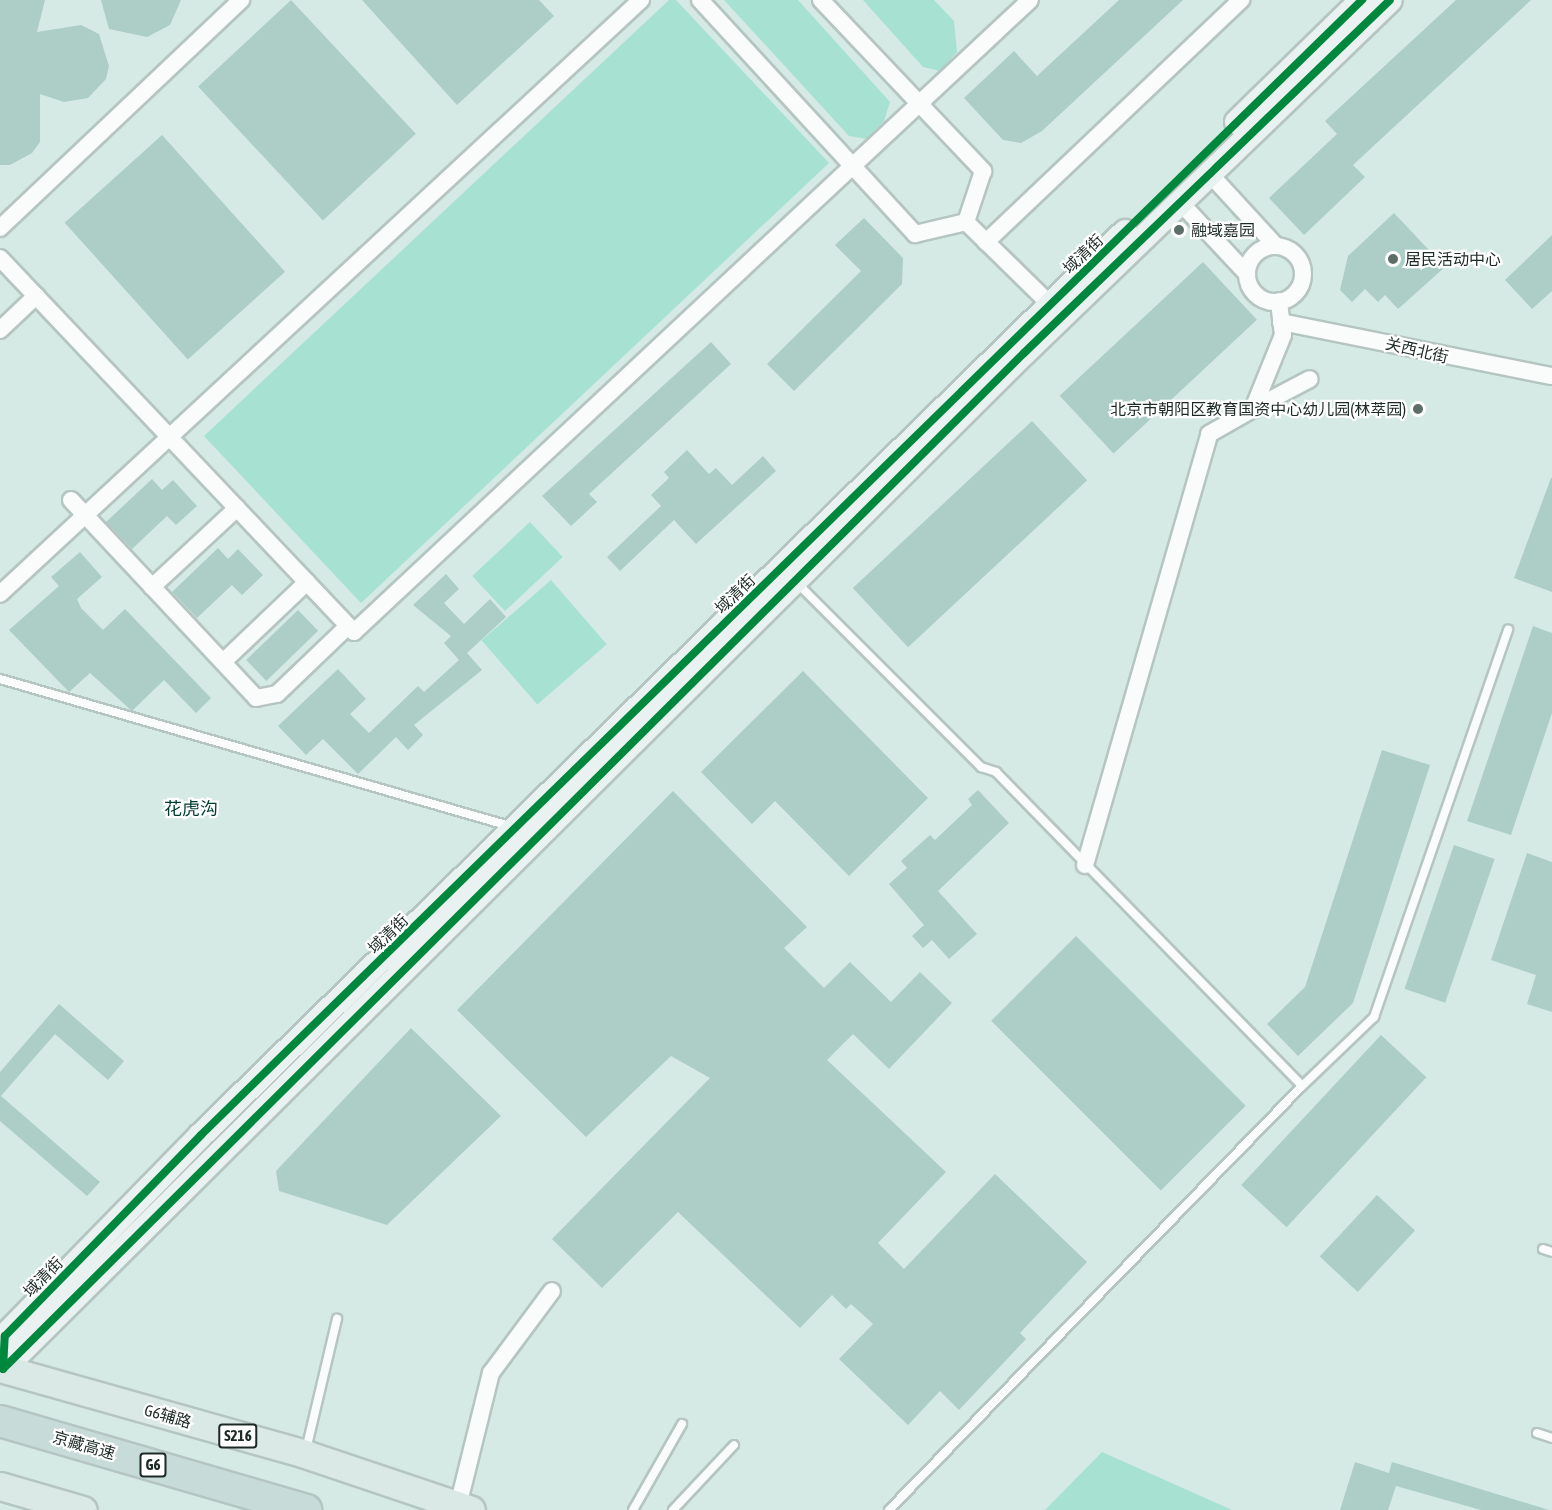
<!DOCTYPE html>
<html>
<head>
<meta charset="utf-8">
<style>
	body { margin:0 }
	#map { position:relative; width:1552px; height:1510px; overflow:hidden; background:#d5eae4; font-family:"Asap Condensed","Noto Sans SC",sans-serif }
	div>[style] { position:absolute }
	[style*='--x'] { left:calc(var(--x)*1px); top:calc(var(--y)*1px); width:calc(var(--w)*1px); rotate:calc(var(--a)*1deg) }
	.green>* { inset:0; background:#a6e1d2; transform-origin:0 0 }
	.building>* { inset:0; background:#accec6; transform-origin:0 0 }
	.roads { filter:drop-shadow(2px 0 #b5c5c1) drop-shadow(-2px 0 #b5c5c1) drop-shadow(0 2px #b5c5c1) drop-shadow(0 -2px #b5c5c1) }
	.lane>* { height:8px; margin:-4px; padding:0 4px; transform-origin:4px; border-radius:4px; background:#f9fcfb }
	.street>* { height:16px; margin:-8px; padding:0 8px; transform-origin:8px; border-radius:8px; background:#f9fcfb }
	.street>.ring { margin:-8px; padding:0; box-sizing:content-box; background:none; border:16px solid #f9fcfb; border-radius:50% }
	.secondary>* { height:24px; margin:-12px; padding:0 12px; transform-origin:12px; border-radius:12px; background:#e9f2f0 }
	.primary>* { height:27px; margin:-13.5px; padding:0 13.5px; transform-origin:13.5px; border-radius:13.5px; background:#dae9e6 }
	.highway>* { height:30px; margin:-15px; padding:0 15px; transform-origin:15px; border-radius:15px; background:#c7dcd8 }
	.cycleway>* { height:8px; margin:-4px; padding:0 4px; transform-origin:4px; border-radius:4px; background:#00873e }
	.dots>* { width:16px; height:16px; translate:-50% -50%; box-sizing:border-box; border:3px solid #fff; border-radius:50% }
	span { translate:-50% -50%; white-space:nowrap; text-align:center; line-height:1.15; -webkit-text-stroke:4.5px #fff; paint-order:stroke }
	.shield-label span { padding:2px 4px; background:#fff; border:2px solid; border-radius:4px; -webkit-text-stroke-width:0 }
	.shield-label { font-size:15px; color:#1c2a26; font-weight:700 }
	.poi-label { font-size:16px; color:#1c2a26 }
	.left { translate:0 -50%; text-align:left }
	.right { translate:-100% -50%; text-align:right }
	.street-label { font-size:16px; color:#1c2a26 }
	.neighbourhood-label { font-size:18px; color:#003b31 }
</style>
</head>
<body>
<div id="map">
	<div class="green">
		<div style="clip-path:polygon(669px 0,676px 0,829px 163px,361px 603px,204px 436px)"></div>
		<div style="clip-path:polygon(724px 0,798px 0,890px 102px,884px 121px,867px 139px,849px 136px)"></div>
		<div style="clip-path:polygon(863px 0,934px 0,954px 21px,957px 52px,940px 71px,923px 67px)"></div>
		<div style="left:530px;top:522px;width:48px;height:79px;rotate:47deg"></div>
		<div style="left:551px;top:580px;width:85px;height:92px;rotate:49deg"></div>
		<div style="clip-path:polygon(1102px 1452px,1232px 1510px,1045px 1510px)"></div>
	</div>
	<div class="building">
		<div style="clip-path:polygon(0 0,45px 0,37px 32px,81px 25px,99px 34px,109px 66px,106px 79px,88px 98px,64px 102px,40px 94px,40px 142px,32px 153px,10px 165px,0 165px)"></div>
		<div style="clip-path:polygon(101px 0,181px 0,170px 25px,147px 37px,109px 29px)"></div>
		<div style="left:291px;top:0;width:183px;height:127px;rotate:47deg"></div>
		<div style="clip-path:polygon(362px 0,539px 0,554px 16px,457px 105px)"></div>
		<div style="clip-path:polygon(1119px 0,1183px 0,1042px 131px,1021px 143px,1003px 140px,964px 98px,1014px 51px,1037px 76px)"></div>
		<div style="clip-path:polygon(1456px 0,1531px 0,1353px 165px,1365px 177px,1304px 235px,1269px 198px,1337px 134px,1325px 121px)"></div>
		<div style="left:162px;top:135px;width:184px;height:131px;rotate:48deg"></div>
		<div style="clip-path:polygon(1394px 213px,1445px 267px,1398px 309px,1385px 295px,1378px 302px,1365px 289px,1352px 302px,1340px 290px,1348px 256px)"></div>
		<div style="clip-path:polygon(864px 218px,903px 258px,902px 284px,794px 391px,767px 364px,861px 271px,835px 245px)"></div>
		<div style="clip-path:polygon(1552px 235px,1552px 291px,1532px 309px,1505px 280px)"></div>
		<div style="left:1203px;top:262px;width:79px;height:196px;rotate:47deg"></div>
		<div style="clip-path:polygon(711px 342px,731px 364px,589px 494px,597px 502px,571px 526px,542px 496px)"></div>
		<div style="left:1032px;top:421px;width:81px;height:245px;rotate:47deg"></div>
		<div style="clip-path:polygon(687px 450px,709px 474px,716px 468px,732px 485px,763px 456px,776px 471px,696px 544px,674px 520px,620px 571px,607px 557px,661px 506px,651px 495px,669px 478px,664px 472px)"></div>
		<div style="clip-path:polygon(1551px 478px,1552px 478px,1552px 592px,1514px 578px)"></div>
		<div style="clip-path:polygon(152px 479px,162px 490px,173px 480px,197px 506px,176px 525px,167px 516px,132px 549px,106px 522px)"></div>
		<div style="clip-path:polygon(218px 548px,228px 559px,238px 549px,263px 575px,242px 595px,232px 585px,197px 618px,172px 592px)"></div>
		<div style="clip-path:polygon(80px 552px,102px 577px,77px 599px,81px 608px,103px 630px,125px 609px,211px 698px,196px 713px,164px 680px,132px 711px,90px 673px,69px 692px,9px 630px,59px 586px,51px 577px)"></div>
		<div style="clip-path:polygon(446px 574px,459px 589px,444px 603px,464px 624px,490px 599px,506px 617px,467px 653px,482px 670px,414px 725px,423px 735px,408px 750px,396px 737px,358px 774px,323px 739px,306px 755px,278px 726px,338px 669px,366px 699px,350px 714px,369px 733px,418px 686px,424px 692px,459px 660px,444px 643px,451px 636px,413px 605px)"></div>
		<div style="left:298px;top:610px;width:29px;height:72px;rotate:46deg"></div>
		<div style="clip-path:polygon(1533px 626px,1552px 633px,1552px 713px,1511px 835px,1467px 821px)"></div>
		<div style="clip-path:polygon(803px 671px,928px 798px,849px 876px,775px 801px,752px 824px,701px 772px)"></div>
		<div style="clip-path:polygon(1382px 750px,1430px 765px,1353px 1003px,1298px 1056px,1267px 1024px,1305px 987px)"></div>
		<div style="clip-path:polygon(978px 790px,1009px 823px,938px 891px,977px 934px,949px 959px,932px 940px,923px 948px,912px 936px,924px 925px,889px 884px,907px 868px,901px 861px,930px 835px,935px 840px,972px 805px,968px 799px)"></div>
		<div style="clip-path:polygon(673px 791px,807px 927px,784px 948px,824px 988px,850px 962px,891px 1002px,920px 972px,952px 1003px,889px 1069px,853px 1034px,827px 1060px,946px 1172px,878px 1243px,904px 1269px,995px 1174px,1087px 1262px,1020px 1333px,1026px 1339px,959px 1410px,940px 1391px,908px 1425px,839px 1359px,873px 1324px,851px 1304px,846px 1309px,832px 1295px,800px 1328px,678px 1212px,602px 1288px,552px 1239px,710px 1078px,671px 1056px,586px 1137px,457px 1010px)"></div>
		<div style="left:1454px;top:845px;width:43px;height:152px;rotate:19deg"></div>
		<div style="clip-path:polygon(1527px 853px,1552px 862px,1552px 1012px,1527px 1004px,1536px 975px,1491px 960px)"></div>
		<div style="left:1076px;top:936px;width:240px;height:120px;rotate:45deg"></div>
		<div style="clip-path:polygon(59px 1004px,124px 1061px,108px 1080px,55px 1034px,1px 1096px,100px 1182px,87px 1196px,0 1121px,0 1072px)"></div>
		<div style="clip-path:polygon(411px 1028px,501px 1116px,387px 1225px,279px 1191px,276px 1171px)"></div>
		<div style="left:1381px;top:1035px;width:62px;height:205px;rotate:43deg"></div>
		<div style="left:1377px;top:1195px;width:52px;height:84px;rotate:43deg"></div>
		<div style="clip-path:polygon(1355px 1462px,1389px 1473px,1392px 1462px,1549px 1510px,1481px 1510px,1396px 1486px,1388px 1510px,1340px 1510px)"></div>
	</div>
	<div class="roads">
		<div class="lane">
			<div style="--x:796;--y:582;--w:262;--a:45"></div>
			<div style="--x:981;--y:767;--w:16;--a:18"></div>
			<div style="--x:996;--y:772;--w:438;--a:45.7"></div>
			<div style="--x:1302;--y:1086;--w:592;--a:134.25"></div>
			<div style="--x:0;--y:679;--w:534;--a:16.09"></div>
			<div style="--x:1302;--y:1086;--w:100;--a:-43.8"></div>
			<div style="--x:1374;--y:1017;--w:410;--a:-70.9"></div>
			<div style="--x:1543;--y:1249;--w:9;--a:18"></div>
			<div style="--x:1537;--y:1433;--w:16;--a:18"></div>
			<div style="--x:306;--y:1450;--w:135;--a:-76.7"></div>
			<div style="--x:633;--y:1510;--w:99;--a:-60.3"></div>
			<div style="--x:673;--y:1510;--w:89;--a:-46.8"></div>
		</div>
		<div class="street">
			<div style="--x:700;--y:0;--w:318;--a:47.4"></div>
			<div style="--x:915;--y:234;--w:52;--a:-13.2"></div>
			<div style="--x:821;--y:0;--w:236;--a:46.5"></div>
			<div style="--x:983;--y:171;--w:54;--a:108.4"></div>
			<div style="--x:1208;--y:172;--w:100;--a:47.4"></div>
			<div style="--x:1179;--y:201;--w:100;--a:47"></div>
			<div style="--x:966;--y:222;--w:127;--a:44.4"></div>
			<div style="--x:0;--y:228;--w:332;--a:-43.4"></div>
			<div style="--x:986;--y:242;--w:352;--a:-43.5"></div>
			<div class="ring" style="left:1247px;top:246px;width:40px;height:40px"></div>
			<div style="--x:0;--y:258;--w:515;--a:46.57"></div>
			<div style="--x:354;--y:632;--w:925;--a:-43.07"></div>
			<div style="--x:1281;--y:322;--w:276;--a:11.3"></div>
			<div style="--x:0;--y:330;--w:50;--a:-43.4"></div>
			<div style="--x:1253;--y:409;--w:64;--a:-27.8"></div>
			<div style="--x:71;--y:500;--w:271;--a:46.9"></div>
			<div style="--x:256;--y:698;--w:21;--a:-11"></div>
			<div style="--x:277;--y:694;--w:98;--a:-43.8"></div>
			<div style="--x:152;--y:587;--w:116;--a:-42.9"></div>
			<div style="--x:0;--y:594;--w:874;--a:-42.82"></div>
			<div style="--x:223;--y:662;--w:116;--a:-43.6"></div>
			<div style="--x:1085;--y:865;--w:448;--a:-73.9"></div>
			<div style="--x:1209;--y:434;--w:51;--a:-29.6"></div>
			<div style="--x:1253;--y:409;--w:80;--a:-67.9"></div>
			<div style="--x:1283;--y:335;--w:34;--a:-97"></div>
			<div style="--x:458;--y:1506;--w:137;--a:-76.1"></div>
			<div style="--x:491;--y:1373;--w:102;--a:-53.4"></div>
		</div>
		<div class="secondary">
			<div style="--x:1237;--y:122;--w:175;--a:-44.3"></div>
			<div style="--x:3;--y:1369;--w:1440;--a:-44.86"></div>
			<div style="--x:1024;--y:353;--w:508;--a:-43.96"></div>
			<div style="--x:3;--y:1369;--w:33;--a:-87"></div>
			<div style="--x:5;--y:1336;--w:281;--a:-45.7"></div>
			<div style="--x:201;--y:1135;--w:1292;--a:-44.34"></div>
		</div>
		<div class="primary">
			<div style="--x:0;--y:1368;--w:317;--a:15.7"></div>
			<div style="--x:305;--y:1454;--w:175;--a:18.6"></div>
			<div style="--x:0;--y:1486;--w:86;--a:16.1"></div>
		</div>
		<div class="highway">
			<div style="--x:0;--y:1421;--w:319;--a:16.2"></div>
		</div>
	</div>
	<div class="cycleway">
		<div style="--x:3;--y:1369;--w:1440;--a:-44.86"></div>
		<div style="--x:1024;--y:353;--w:508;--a:-43.96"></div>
		<div style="--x:3;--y:1369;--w:33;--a:-87"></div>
		<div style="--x:5;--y:1336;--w:281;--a:-45.7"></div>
		<div style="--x:201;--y:1135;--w:1624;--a:-44.35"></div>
	</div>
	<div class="dots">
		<div style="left:1179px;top:230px;background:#5d6d68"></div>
		<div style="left:1393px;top:259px;background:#5d6d68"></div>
		<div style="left:1418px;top:409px;background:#5d6d68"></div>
	</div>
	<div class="shield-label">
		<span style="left:238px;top:1436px">S216</span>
		<span style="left:153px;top:1465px">G6</span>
	</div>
	<div class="poi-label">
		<span class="left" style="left:1191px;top:230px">融域嘉园</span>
		<span class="left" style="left:1405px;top:259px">居民活动中心</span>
		<span class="right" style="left:1406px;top:409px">北京市朝阳区教育国资中心幼儿园(林萃园)</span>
	</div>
	<div class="street-label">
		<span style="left:1083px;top:254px;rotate:-44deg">域清街</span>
		<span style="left:1417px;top:350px;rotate:13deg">关西北街</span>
		<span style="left:735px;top:594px;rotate:-44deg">域清街</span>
		<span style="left:388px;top:934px;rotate:-44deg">域清街</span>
		<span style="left:43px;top:1277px;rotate:-46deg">域清街</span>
		<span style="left:168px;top:1416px;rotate:16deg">G6辅路</span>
		<span style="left:84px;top:1445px;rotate:16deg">京藏高速</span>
	</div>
	<div class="neighbourhood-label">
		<span style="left:191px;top:809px">花虎沟</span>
	</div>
</div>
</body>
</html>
